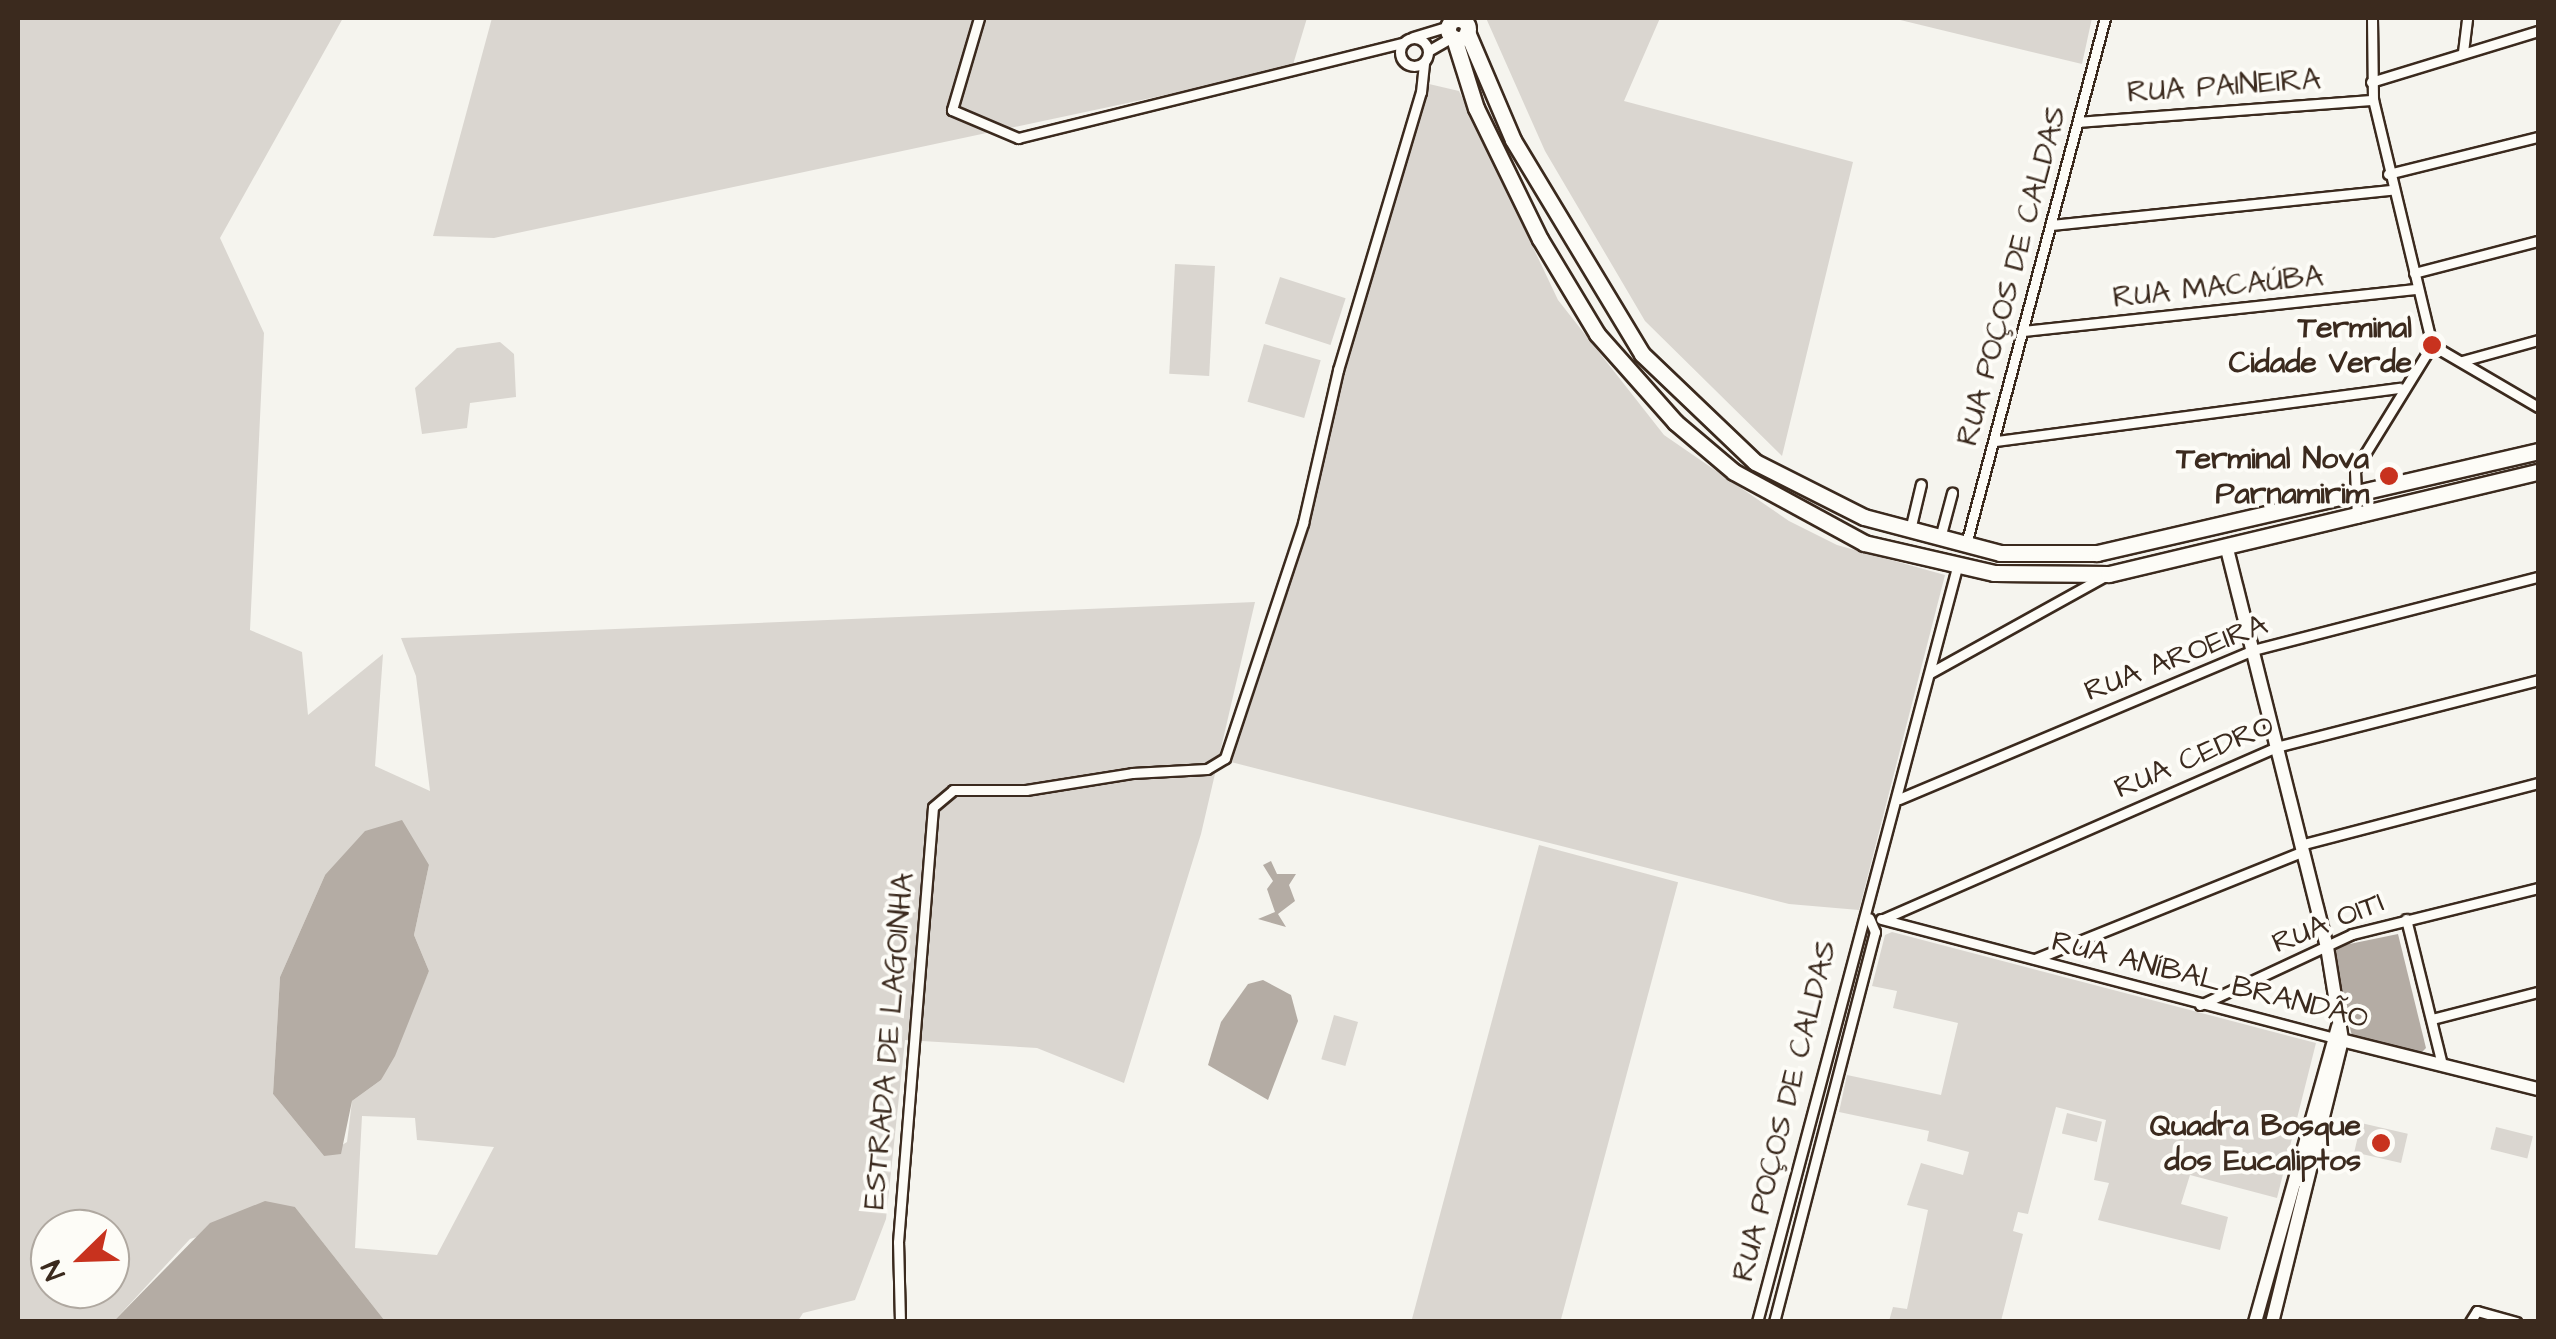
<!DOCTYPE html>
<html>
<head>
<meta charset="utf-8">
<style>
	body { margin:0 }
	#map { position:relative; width:2556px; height:1339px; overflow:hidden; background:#f5f4ee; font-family:"Architects Daughter",sans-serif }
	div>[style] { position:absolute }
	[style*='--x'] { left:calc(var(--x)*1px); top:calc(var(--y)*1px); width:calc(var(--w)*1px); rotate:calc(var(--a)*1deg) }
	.green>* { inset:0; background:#dad6d0; transform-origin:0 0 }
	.water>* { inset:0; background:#b4aca4 }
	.roads { filter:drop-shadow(2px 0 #3b2a1e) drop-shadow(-2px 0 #3b2a1e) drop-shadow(0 2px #3b2a1e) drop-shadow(0 -2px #3b2a1e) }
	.street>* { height:9px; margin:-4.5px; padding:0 4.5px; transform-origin:4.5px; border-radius:4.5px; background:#fdfcf7 }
	.street>.ring { margin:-4.5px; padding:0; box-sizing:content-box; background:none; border:9px solid #fdfcf7; border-radius:50% }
	.secondary>* { height:12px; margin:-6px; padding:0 6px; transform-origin:6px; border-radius:6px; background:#fdfcf7 }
	.primary>* { height:15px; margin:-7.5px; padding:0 7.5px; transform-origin:7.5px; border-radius:7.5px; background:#fdfcf7 }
	.primary>.ring { margin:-7.5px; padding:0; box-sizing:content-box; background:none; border:15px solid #fdfcf7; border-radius:50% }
	.dots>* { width:28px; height:28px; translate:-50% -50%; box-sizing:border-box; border:5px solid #fdfcf7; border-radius:50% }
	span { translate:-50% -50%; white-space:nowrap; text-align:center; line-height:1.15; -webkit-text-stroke:8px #fdfcf7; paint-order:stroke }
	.street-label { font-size:30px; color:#3b2a1e }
	.poi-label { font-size:30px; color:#3b2a1e; font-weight:700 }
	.right { translate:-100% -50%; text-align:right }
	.frame { position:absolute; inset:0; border:20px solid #3b2a1e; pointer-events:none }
	.north { position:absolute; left:30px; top:1209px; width:100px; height:100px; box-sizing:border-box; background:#fdfcf7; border:2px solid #afa8a0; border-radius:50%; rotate:247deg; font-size:28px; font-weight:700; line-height:40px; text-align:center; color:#3b2a1e }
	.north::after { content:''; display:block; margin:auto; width:35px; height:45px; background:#c8321e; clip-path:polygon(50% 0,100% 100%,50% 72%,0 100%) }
</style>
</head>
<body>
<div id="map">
	<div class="green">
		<div style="clip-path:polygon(evenodd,18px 18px,343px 18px,220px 238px,264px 333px,250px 630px,302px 652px,308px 715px,383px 654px,375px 766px,430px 791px,416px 676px,401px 638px,1255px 602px,1201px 834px,1124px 1083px,1037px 1048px,905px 1040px,886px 1219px,855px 1300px,803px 1313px,798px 1321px,385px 1321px,295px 1207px,190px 1239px,114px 1321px,18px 1321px,18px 18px,429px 865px,414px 935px,429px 971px,381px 1080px,352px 1101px,347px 1142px,324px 1156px,273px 1094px,280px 977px,325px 875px,429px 865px,18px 18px,362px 1116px,415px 1118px,417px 1140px,494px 1147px,437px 1255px,355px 1248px,362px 1116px,18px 18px,50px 1229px,110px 1229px,110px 1289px,50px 1289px,50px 1229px)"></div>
		<div style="clip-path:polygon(492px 18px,1307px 18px,1292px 68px,494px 238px,433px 236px)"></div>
		<div style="clip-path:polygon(1486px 18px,1660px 18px,1624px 101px,1853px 162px,1782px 456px,1645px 321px,1545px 151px)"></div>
		<div style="clip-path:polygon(1892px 18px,2092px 18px,2082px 64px)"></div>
		<div style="clip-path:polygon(1429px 84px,1459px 91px,1558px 300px,1664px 435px,1789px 521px,1837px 545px,1945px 575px,1859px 910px,1789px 904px,1227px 761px)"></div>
		<div style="left:1175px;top:264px;width:40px;height:110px;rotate:3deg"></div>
		<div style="left:1280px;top:277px;width:69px;height:49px;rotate:18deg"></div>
		<div style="clip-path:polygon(500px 342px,514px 354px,516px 397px,470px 403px,467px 428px,422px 434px,415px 388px,457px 348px)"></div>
		<div style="left:1264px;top:344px;width:59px;height:60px;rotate:16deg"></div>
		<div style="left:1539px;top:845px;width:144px;height:493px;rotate:15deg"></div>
		<div style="clip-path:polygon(1892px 932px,2316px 1043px,2277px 1198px,2190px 1175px,2181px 1204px,2228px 1217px,2220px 1250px,2098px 1220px,2109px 1183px,2094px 1180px,2106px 1120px,2056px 1107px,2028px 1214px,2018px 1212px,2013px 1231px,2023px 1234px,2001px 1321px,1889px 1321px,1893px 1307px,1907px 1309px,1928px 1210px,1907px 1205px,1921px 1163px,1963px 1175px,1969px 1152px,1927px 1141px,1929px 1131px,1839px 1112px,1847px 1075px,1941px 1095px,1958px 1023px,1893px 1008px,1897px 991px,1872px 986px,1885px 935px)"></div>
		<div style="left:1334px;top:1015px;width:25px;height:46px;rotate:16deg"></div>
		<div style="left:2067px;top:1113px;width:36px;height:21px;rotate:14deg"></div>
		<div style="left:2361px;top:1123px;width:48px;height:30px;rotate:13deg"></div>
		<div style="left:2496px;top:1127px;width:38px;height:23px;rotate:14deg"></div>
	</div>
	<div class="water">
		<div style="clip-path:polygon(402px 820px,429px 865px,414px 935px,429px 971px,395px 1056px,381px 1080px,352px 1101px,341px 1154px,324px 1156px,273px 1094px,280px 977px,325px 875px,365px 831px)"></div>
		<div style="clip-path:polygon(1271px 861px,1277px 874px,1296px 874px,1289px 885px,1295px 901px,1278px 914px,1286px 927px,1258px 919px,1275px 912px,1267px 889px,1273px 881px,1263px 865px)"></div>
		<div style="clip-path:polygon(2398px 934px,2426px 1048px,2422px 1052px,2352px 1036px,2330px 948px)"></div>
		<div style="clip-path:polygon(1263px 980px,1291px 995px,1298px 1021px,1268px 1100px,1208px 1065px,1221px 1022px,1248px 984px)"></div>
		<div style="clip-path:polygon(265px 1201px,295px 1207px,385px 1321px,114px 1321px,210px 1223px)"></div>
	</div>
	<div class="roads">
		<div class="street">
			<div style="--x:979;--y:18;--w:96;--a:106.4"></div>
			<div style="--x:952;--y:110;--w:72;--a:23"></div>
			<div style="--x:1018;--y:138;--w:396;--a:-13.9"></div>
			<div style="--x:1413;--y:37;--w:37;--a:-17"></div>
			<div class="ring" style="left:1400px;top:38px;width:19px;height:19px"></div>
			<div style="--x:1428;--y:51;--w:28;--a:-30"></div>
			<div style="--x:2463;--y:52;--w:34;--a:-83"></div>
			<div style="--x:2371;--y:82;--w:175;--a:-17"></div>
			<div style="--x:2078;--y:122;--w:296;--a:-4.3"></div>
			<div style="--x:2388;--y:174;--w:154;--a:-13.9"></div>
			<div style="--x:2051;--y:225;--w:342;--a:-5.9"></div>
			<div style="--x:2414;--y:273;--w:128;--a:-14.5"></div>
			<div style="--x:2023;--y:331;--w:397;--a:-6.1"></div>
			<div style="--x:2432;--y:345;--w:123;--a:30.3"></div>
			<div style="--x:2462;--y:361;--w:79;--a:-15.4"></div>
			<div style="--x:1996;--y:441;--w:407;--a:-7.5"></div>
			<div style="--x:2357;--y:518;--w:48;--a:-92.4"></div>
			<div style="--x:2355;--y:470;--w:147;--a:-58.4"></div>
			<div style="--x:2432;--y:345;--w:252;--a:-103.5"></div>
			<div style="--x:2373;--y:100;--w:82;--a:-90.7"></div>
			<div style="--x:1910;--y:530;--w:47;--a:-76.6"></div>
			<div style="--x:1940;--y:538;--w:47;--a:-75.1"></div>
			<div style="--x:1966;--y:544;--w:544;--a:-75.2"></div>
			<div style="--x:1930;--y:673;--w:198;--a:-29"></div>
			<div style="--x:1899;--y:799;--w:384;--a:-22.8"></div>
			<div style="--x:2253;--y:650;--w:294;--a:-14.4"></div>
			<div style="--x:2300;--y:845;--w:246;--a:-14.6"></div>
			<div style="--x:1881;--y:919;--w:464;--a:14.7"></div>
			<div style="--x:1883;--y:919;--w:429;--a:-23.6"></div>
			<div style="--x:2276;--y:747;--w:270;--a:-14.3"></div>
			<div style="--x:2406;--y:919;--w:149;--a:76.1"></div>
			<div style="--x:2035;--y:959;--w:289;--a:-21.9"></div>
			<div style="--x:2200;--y:1005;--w:168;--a:-25"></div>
			<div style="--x:2352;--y:934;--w:192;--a:-13.9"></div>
			<div style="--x:2432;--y:1019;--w:109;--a:-14.3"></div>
			<div style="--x:900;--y:1322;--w:80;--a:-91.4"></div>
			<div style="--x:898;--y:1242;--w:436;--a:-85.4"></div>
			<div style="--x:933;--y:807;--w:26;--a:-40"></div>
			<div style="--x:953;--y:790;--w:73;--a:0"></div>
			<div style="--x:1026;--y:790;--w:107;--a:-9.1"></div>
			<div style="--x:1132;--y:773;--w:75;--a:-3.1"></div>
			<div style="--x:1207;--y:769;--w:21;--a:-31"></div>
			<div style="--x:1225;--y:758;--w:248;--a:-71.6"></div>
			<div style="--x:1303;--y:523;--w:157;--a:-77.1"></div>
			<div style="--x:1338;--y:370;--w:290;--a:-73.4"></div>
			<div style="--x:1421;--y:92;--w:30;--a:-84"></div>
			<div style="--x:1757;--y:1322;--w:781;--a:-75.16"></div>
			<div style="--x:1774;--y:1322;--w:403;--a:-75.5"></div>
			<div style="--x:1875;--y:932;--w:15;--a:-113"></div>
			<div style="--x:2470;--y:1322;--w:13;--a:-58"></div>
			<div style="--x:2477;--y:1311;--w:41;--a:15.8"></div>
		</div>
		<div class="secondary">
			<div style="--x:2227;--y:549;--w:410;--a:75.9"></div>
			<div style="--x:2327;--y:947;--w:94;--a:80.8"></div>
			<div style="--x:2342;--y:1040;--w:291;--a:103.9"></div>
			<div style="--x:2337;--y:1039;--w:207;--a:14"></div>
			<div style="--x:2255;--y:1322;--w:307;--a:-74.3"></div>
		</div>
		<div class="primary">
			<div class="ring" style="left:1448px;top:19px;width:5px;height:5px"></div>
			<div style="--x:1467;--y:32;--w:117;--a:66.9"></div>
			<div style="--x:1513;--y:140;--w:250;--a:58.9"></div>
			<div style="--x:1642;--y:354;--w:156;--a:43.7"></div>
			<div style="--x:1755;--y:462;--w:122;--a:26.8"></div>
			<div style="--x:1864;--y:517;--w:141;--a:14.8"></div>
			<div style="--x:2000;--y:553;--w:97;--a:0"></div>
			<div style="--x:2097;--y:553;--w:453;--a:-13"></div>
			<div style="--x:1454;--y:38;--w:73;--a:72.6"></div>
			<div style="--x:1476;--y:108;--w:146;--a:64"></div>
			<div style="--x:1540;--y:239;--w:111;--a:59"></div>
			<div style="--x:1597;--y:334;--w:118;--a:48.4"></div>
			<div style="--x:1675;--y:422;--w:77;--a:40.3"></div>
			<div style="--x:1734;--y:472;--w:148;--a:28.6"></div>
			<div style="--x:1864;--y:543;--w:133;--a:13"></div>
			<div style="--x:1994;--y:573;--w:115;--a:0.5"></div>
			<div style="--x:2109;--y:574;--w:441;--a:-13.4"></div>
		</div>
	</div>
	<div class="dots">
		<div style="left:2432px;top:345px;background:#c8321e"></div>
		<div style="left:2389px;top:476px;background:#c8321e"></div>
		<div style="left:2381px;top:1143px;background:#c8321e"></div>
	</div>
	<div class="street-label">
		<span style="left:2224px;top:86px;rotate:-4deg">RUA PAINEIRA</span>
		<span style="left:2012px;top:276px;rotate:-75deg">RUA POÇOS DE CALDAS</span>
		<span style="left:2218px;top:287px;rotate:-6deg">RUA MACAÚBA</span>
		<span style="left:2176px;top:658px;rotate:-21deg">RUA AROEIRA</span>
		<span style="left:2194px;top:757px;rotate:-23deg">RUA CEDRO</span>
		<span style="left:2328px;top:923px;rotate:-22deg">RUA OITI</span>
		<span style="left:2210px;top:980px;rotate:14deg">RUA ANÍBAL BRANDÃO</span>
		<span style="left:889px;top:1041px;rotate:-85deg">ESTRADA DE LAGOINHA</span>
		<span style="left:1785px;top:1111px;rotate:-76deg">RUA POÇOS DE CALDAS</span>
	</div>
	<div class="poi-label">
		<span class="right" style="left:2412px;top:345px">Terminal<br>Cidade Verde</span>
		<span class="right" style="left:2369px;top:476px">Terminal Nova<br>Parnamirim</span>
		<span class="right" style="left:2361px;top:1143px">Quadra Bosque<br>dos Eucaliptos</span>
	</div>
	<div class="frame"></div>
	<div class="north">N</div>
</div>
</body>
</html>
